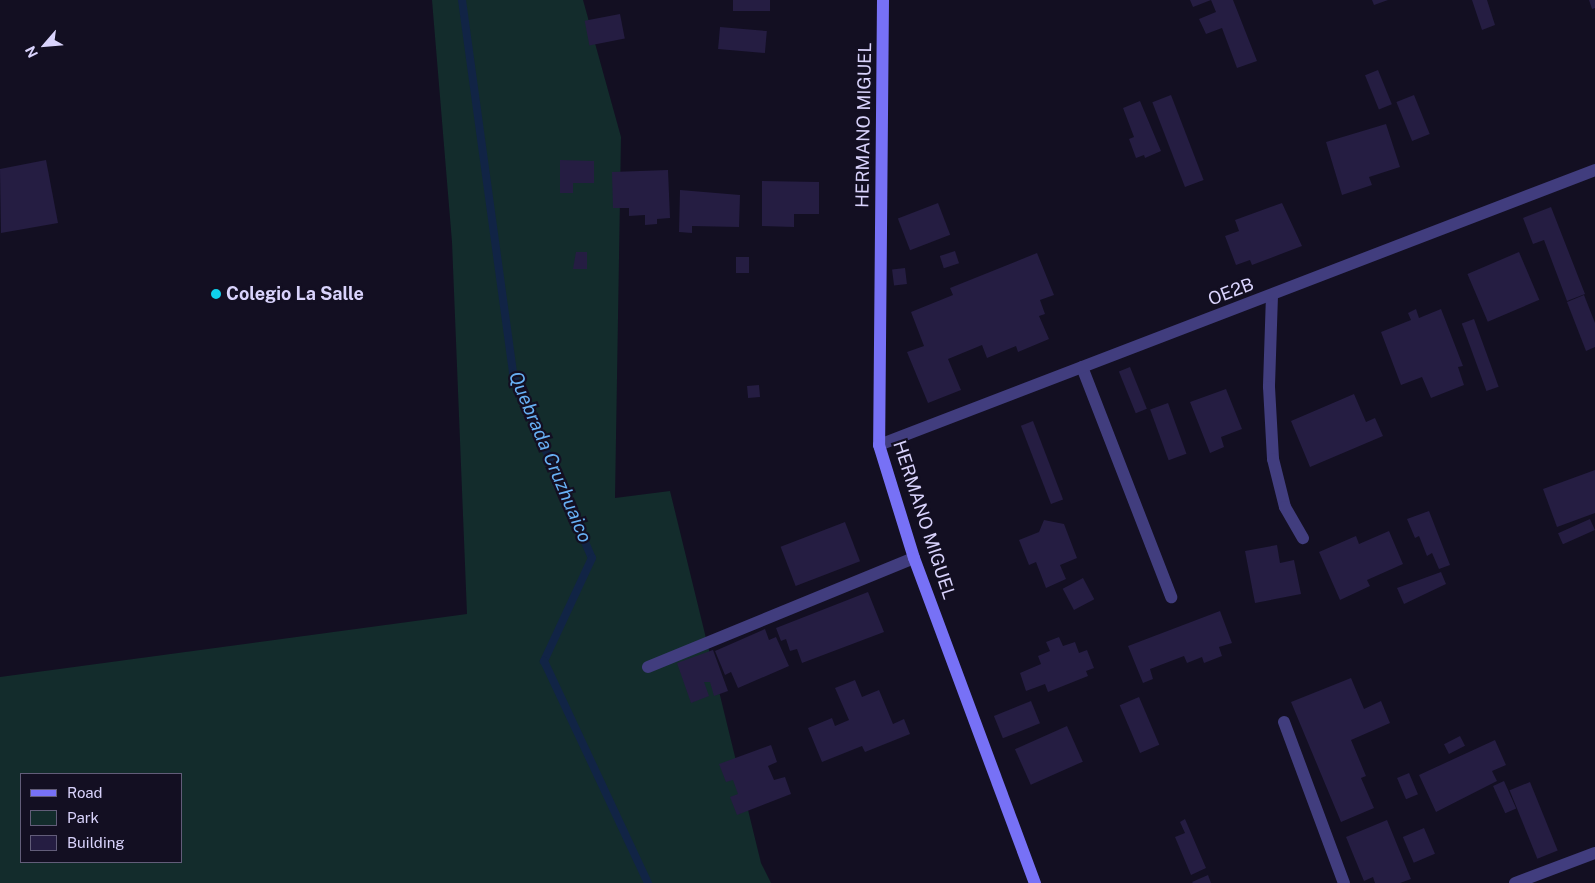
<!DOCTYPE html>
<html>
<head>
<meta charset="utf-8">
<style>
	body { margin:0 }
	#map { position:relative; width:1595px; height:883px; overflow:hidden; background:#130f22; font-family:"Public Sans",sans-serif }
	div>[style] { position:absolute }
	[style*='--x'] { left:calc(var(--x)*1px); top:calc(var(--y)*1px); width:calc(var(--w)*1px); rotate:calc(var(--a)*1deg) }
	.green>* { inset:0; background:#132c2c }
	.stream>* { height:8px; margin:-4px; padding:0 4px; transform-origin:4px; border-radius:4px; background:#112445 }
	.building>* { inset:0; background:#251d42; transform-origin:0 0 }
	.lane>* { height:12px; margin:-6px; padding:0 6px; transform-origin:6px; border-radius:6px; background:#413d7e }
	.street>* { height:12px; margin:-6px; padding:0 6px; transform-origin:6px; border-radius:6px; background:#413d7e }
	.secondary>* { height:12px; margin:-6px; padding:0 6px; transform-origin:6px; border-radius:6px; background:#7771f6 }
	.dots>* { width:14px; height:14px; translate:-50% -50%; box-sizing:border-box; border:2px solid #130f22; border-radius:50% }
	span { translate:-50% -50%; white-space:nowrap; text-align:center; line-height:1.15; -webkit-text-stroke:4.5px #130f22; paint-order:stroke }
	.street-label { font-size:18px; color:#d9d3fc }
	.poi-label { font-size:18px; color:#d9d3fc; font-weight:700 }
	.left { translate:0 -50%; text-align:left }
	.water-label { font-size:19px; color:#68b1f5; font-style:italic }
	.legend { position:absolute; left:20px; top:773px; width:162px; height:90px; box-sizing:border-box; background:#130f22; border:1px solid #625d79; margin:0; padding:6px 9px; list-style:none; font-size:15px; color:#d9d3fc }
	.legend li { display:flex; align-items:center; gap:10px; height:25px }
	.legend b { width:25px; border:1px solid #625d79 }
	.north { position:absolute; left:20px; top:20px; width:50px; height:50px; -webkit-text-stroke:4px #130f22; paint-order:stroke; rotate:243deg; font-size:14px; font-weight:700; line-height:20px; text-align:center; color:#d9d3fc }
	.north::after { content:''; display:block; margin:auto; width:18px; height:22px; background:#d9d3fc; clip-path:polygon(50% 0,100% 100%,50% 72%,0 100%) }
</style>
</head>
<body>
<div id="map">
	<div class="green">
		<div style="clip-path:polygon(evenodd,432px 0,583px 0,621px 137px,615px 498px,670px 491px,761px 863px,771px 883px,0 883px,0 677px,467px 614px,452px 242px,432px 0,21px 774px,181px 774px,181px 862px,21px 862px,21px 774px)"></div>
	</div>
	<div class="stream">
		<div style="--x:462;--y:0;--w:377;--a:82.2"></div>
		<div style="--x:513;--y:374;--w:200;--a:66.8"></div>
		<div style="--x:592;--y:558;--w:114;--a:115"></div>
		<div style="--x:544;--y:661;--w:245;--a:64.9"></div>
	</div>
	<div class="building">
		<div style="left:733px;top:0;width:37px;height:11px"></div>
		<div style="clip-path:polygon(1190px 0,1233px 0,1257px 61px,1237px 68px,1222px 28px,1206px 34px,1199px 19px,1216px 12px,1211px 0,1193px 7px)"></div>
		<div style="clip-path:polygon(1372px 0,1388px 0,1374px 5px)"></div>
		<div style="clip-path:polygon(1472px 0,1487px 0,1495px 25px,1482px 30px)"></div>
		<div style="clip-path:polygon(1589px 0,1595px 0,1595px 8px,1592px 9px)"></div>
		<div style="left:620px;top:14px;width:25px;height:36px;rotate:79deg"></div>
		<div style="left:720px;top:27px;width:47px;height:22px;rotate:5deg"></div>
		<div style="left:1378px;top:70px;width:37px;height:14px;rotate:68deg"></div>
		<div style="left:1171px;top:95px;width:91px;height:20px;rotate:69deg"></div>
		<div style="left:1414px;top:95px;width:42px;height:19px;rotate:68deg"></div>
		<div style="clip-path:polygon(1140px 101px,1161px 151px,1145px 158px,1144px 155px,1136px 158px,1129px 139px,1134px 137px,1123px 108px)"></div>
		<div style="clip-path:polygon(1386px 124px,1400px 167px,1369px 177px,1372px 185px,1342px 195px,1326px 142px)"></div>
		<div style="clip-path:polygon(46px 160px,58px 223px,1px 233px,0 169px)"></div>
		<div style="clip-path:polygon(560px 160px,594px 161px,594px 183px,573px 183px,573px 193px,560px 193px)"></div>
		<div style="clip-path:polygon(668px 170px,670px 218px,657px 219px,657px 224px,645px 225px,645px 215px,629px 216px,629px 208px,613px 208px,612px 172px)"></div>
		<div style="clip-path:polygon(762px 181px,819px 182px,819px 214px,794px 214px,794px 227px,762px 226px)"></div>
		<div style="clip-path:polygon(680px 190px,740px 195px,739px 227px,692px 226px,692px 233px,679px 232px)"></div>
		<div style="left:938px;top:203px;width:34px;height:43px;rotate:69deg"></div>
		<div style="clip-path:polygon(1282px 203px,1302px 246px,1252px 265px,1250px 260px,1236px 265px,1225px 236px,1239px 231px,1235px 220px)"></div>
		<div style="clip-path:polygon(1551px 207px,1585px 294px,1567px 301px,1544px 240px,1533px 244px,1523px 218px)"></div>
		<div style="left:955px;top:251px;width:13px;height:16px;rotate:72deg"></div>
		<div style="clip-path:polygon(576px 252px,587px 252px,587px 269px,573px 269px)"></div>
		<div style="left:1519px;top:252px;width:52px;height:56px;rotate:67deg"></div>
		<div style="clip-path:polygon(1037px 253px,1054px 295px,1040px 300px,1045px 314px,1039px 316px,1049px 339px,1018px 352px,1016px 346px,987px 358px,982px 345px,948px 359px,961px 390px,928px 403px,907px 352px,924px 346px,911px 312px,953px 295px,950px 288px)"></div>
		<div style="left:736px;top:257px;width:13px;height:16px"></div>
		<div style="left:905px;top:268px;width:16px;height:13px;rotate:83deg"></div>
		<div style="clip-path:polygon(1584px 295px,1595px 323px,1595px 347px,1586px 351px,1567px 302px)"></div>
		<div style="clip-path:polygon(1416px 309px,1419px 318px,1441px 309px,1463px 366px,1458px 367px,1464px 385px,1431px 398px,1422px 377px,1401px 385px,1381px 332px,1411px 320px,1408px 313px)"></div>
		<div style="left:1474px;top:319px;width:72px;height:13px;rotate:70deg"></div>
		<div style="left:1130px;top:367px;width:45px;height:12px;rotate:68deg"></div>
		<div style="left:759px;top:385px;width:12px;height:12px;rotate:85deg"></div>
		<div style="clip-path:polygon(1226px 389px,1242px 429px,1221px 437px,1224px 447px,1210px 453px,1190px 402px)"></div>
		<div style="clip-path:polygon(1354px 394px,1366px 422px,1375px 418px,1383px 436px,1310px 467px,1291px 421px)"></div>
		<div style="left:1168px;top:403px;width:54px;height:19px;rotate:70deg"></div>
		<div style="left:1033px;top:421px;width:84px;height:13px;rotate:69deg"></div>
		<div style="clip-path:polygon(1595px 470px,1595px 513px,1557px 527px,1543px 489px)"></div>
		<div style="clip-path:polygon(1429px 511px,1450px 565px,1439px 569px,1432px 553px,1427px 556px,1419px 536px,1415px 538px,1407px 519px)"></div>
		<div style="left:1590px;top:519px;width:12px;height:35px;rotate:66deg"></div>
		<div style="clip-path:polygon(1044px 520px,1064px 524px,1077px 558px,1060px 565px,1066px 579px,1046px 588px,1036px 562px,1029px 565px,1019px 540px,1039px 532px)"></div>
		<div style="left:845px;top:522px;width:42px;height:69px;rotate:69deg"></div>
		<div style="clip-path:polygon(1389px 531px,1403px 564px,1367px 580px,1370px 586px,1340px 600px,1319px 552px,1356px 536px,1359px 544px)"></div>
		<div style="clip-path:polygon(1277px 545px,1280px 563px,1294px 560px,1301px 594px,1255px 603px,1245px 551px)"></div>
		<div style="clip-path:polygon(1441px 572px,1446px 584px,1404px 604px,1397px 588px)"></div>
		<div style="left:1083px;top:578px;width:24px;height:23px;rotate:62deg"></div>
		<div style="clip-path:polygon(868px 592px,884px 632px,802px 663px,797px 649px,790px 651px,786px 639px,781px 641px,776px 628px)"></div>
		<div style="clip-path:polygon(1220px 611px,1232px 643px,1219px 647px,1222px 656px,1204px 663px,1202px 657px,1187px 663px,1184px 656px,1150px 669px,1153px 679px,1143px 683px,1128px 646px)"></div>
		<div style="clip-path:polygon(765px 629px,769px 640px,776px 637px,789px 666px,738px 688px,731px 672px,725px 675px,715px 651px)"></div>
		<div style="clip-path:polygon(1059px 637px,1063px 646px,1075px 642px,1079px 653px,1087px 650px,1094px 668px,1086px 671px,1088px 676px,1048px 692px,1045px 684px,1026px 691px,1020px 673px,1041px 664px,1038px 656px,1050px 651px,1046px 642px)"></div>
		<div style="clip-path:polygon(713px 650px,728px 691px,714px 696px,710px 682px,704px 682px,709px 696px,691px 703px,677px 663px)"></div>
		<div style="clip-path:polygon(1351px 678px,1364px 709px,1381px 701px,1390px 723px,1351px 740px,1366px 776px,1361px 778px,1374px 808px,1341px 822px,1291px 702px)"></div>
		<div style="clip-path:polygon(855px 680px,862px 697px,879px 690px,893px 724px,904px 719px,910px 734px,865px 752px,862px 746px,822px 762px,808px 728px,832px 718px,835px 726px,849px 720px,835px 688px)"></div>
		<div style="left:1139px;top:697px;width:52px;height:21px;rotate:67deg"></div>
		<div style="left:1031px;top:701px;width:24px;height:40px;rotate:68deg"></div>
		<div style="left:1067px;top:726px;width:39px;height:57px;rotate:66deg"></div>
		<div style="left:1460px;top:736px;width:11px;height:18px;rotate:63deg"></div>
		<div style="clip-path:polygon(1495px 740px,1506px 765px,1492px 771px,1497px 781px,1436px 812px,1419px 775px)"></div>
		<div style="clip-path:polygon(771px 745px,777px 762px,768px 766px,774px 780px,785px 777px,791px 794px,737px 815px,730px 797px,738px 794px,733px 780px,726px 782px,719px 764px)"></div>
		<div style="left:1409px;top:773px;width:23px;height:13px;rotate:67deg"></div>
		<div style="left:1504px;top:781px;width:30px;height:12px;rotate:66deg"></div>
		<div style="left:1530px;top:782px;width:74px;height:22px;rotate:68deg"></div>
		<div style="clip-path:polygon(1185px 819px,1206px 868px,1191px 875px,1175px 837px,1185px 833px,1180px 822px)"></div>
		<div style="clip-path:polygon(1387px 820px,1411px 879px,1400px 883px,1375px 883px,1373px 877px,1364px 881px,1346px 837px)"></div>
		<div style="left:1424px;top:828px;width:28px;height:23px;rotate:67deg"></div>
		<div style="clip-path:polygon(1208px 875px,1211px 883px,1193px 883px,1192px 882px)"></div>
	</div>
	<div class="lane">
		<div style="--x:1082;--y:367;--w:247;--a:68.8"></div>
		<div style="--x:648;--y:667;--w:287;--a:-22.3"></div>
	</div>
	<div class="street">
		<div style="--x:1272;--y:295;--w:92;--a:91.9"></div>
		<div style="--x:1269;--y:387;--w:72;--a:86.8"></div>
		<div style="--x:1273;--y:459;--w:49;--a:76"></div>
		<div style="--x:1285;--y:507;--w:36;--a:60"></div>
		<div style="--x:879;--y:445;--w:767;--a:-21.01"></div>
		<div style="--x:1284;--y:722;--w:172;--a:69.6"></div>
		<div style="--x:1515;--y:883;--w:85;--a:-20.6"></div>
	</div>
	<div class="secondary">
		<div style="--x:883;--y:0;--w:445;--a:90.5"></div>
		<div style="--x:879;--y:445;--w:118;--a:72.8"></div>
		<div style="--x:914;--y:558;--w:347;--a:69.6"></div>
	</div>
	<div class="dots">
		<div style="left:216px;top:294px;background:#0fd1ec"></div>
	</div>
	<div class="street-label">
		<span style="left:864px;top:125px;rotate:-89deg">HERMANO MIGUEL</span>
		<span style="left:1231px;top:292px;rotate:-21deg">OE2B</span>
		<span style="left:924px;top:520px;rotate:72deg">HERMANO MIGUEL</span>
	</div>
	<div class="poi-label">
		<span class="left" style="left:226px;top:294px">Colegio La Salle</span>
	</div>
	<div class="water-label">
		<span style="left:550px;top:457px;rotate:67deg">Quebrada Cruzhuaico</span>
	</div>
	<ul class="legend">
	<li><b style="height:6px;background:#7771f6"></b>Road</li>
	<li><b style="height:14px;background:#132c2c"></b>Park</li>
	<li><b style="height:14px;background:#251d42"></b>Building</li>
	</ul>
	<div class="north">N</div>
</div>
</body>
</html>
